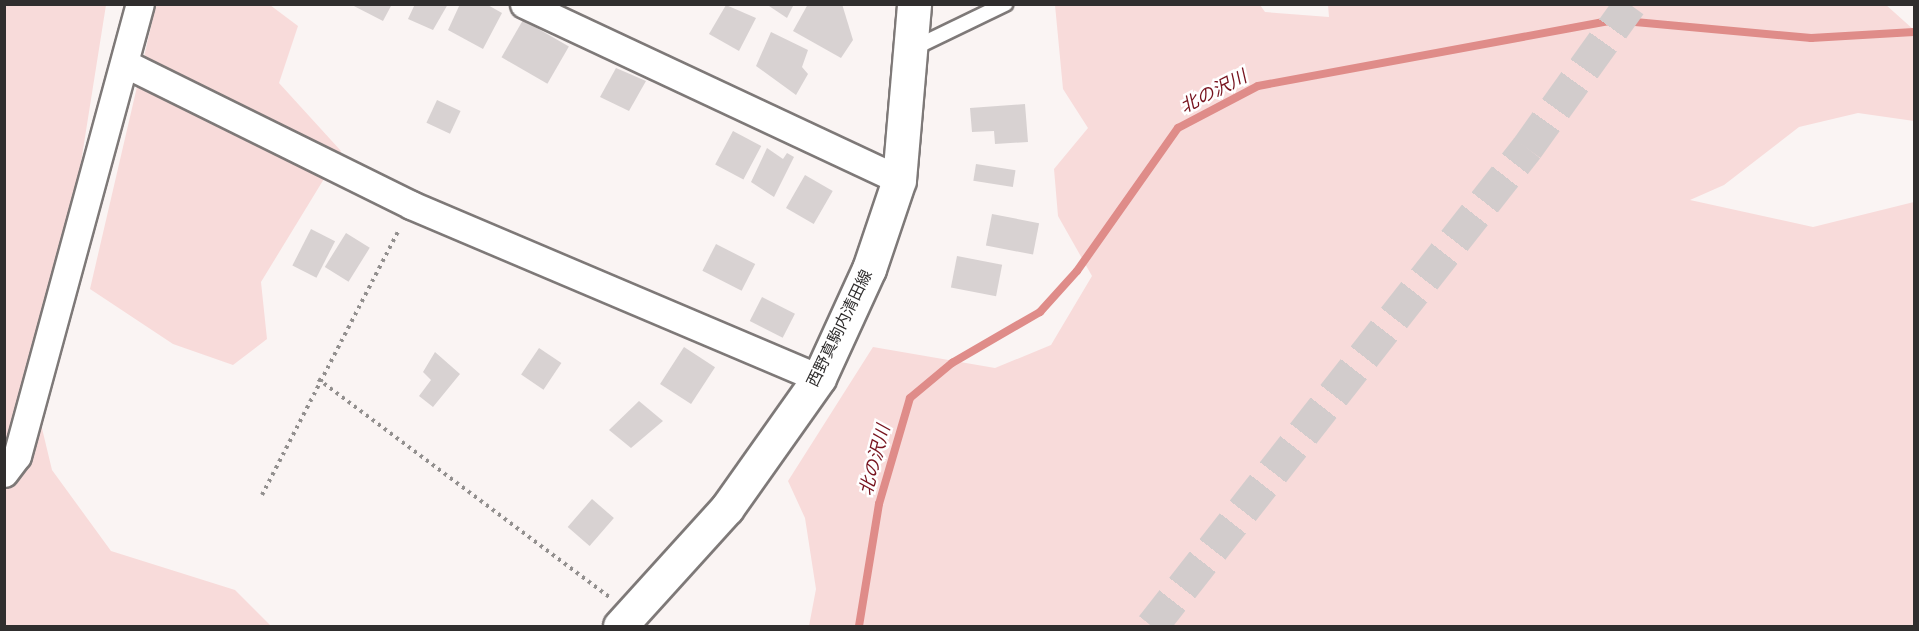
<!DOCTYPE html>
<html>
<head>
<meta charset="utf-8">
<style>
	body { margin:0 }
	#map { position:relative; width:1919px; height:631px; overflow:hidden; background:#faf4f3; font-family:Ubuntu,"Noto Sans JP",sans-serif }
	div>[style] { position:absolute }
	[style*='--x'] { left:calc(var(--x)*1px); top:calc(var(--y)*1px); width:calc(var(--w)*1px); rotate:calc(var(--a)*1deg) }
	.green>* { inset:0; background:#f8dbda }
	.stream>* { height:8px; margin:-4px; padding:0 4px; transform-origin:4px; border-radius:4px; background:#df8c89 }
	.building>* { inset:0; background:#d8d2d2; transform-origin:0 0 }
	.primary-tunnel>* { height:33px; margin-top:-16.5px; transform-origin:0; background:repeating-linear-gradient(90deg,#d2cccc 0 33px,transparent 0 49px) }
	.path>* { height:4px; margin-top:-2px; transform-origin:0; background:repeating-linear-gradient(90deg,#928f8e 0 3px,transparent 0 7.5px) }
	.roads { filter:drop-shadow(2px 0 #7e7978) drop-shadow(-2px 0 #7e7978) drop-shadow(0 2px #7e7978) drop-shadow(0 -2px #7e7978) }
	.service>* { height:14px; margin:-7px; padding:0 7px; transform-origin:7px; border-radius:7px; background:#fff }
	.minor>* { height:27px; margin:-13.5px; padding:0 13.5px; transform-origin:13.5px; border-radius:13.5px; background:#fff }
	.primary>* { height:33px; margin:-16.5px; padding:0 16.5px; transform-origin:16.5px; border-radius:16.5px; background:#fff }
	span { translate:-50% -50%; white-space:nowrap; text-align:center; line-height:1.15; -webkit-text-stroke:5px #fff; paint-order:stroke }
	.street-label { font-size:16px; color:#302e2e }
	.water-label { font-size:18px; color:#77131e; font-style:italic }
	.frame { position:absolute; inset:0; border:6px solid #302e2e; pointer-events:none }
</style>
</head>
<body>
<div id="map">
	<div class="green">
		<div style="clip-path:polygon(4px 5px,106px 5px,40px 420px,52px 470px,111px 551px,235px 590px,271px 626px,5px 626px)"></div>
		<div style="clip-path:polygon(156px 5px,270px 5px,298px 26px,279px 83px,341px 151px,261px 282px,267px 339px,233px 365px,173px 344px,90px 289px)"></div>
		<div style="clip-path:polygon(1260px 5px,1265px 12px,1329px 17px,1328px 5px,1885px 4px,1914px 30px,1914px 121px,1858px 113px,1799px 127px,1724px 185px,1690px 200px,1813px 227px,1914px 202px,1914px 626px,809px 626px,816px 589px,805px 518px,788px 481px,873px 347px,995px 368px,1051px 345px,1092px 276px,1058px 216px,1054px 169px,1088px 128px,1063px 89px,1055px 5px)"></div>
	</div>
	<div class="stream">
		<div style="--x:859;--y:626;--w:124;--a:-80.7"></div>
		<div style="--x:879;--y:504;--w:110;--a:-73.7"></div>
		<div style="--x:910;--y:398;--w:55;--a:-39.8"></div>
		<div style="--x:952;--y:363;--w:102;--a:-30.1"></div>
		<div style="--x:1040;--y:312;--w:55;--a:-47.9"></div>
		<div style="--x:1077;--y:271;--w:175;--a:-54.8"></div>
		<div style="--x:1178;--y:128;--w:90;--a:-27.7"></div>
		<div style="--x:1258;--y:86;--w:361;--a:-10.5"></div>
		<div style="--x:1613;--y:20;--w:199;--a:5.2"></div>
		<div style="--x:1811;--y:38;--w:103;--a:-3.3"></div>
	</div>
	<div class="building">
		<div style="clip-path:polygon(350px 4px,392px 4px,383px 21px)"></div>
		<div style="clip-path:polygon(415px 4px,448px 4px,433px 30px,408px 19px)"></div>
		<div style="clip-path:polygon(460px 4px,486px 4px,502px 13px,483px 49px,448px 30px)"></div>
		<div style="clip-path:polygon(766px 4px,794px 4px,787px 18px)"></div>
		<div style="clip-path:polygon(808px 4px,842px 4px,853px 40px,841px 58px,793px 31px)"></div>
		<div style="clip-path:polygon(726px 5px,756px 18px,739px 51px,709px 34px)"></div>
		<div style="left:523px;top:20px;width:53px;height:43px;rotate:30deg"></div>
		<div style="clip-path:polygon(771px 32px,808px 50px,802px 67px,808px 74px,796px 95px,756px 66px)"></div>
		<div style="clip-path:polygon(616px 68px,646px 81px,629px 111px,600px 97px)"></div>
		<div style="left:437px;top:100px;width:26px;height:25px;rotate:25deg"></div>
		<div style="clip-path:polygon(1025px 104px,1028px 142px,995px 144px,994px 131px,972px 132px,970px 108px)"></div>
		<div style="left:733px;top:131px;width:32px;height:38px;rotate:28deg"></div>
		<div style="clip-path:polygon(767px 148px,783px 159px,787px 153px,794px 157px,774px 197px,751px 182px)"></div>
		<div style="left:976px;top:164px;width:40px;height:17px;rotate:9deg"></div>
		<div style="left:805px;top:175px;width:32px;height:38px;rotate:30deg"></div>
		<div style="left:992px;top:214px;width:48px;height:32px;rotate:11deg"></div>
		<div style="left:311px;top:229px;width:27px;height:41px;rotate:27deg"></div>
		<div style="left:346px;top:233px;width:28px;height:40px;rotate:32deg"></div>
		<div style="left:716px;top:244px;width:44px;height:30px;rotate:27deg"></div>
		<div style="left:957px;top:256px;width:46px;height:32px;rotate:11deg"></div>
		<div style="left:762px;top:297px;width:37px;height:27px;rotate:27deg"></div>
		<div style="left:684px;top:347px;width:37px;height:44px;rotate:33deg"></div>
		<div style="left:539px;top:348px;width:27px;height:32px;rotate:34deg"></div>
		<div style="clip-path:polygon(435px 352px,460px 374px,433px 407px,419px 396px,431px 380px,423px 372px)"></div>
		<div style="clip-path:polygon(639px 401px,663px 421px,631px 448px,609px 430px)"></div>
		<div style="left:592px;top:499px;width:29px;height:37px;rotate:41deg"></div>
	</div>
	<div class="primary-tunnel">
		<div style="--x:1152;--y:626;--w:608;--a:-51.89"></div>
		<div style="--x:1527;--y:148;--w:177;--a:-54.4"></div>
	</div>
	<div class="path">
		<div style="--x:318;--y:379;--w:364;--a:36.8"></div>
		<div style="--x:262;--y:495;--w:299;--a:-62.7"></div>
	</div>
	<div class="roads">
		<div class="service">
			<div style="--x:910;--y:50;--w:106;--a:-25.8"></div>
		</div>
		<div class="minor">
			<div style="--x:524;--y:4;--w:414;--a:25.1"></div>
			<div style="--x:126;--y:64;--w:318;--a:26.3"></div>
			<div style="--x:411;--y:205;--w:443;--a:23"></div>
			<div style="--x:4;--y:473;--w:21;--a:-53"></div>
			<div style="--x:17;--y:456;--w:468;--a:-74.8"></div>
		</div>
		<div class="primary">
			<div style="--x:620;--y:626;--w:159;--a:-47.8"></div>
			<div style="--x:727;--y:508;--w:159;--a:-54.7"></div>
			<div style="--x:819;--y:378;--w:120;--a:-65.4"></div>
			<div style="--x:869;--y:269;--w:94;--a:-71.4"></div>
			<div style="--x:899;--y:180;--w:177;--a:-85.1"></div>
		</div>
	</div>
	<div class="street-label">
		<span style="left:839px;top:328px;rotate:-64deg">西野真駒内清田線</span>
	</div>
	<div class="water-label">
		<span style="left:1213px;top:91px;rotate:-27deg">北の沢川</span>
		<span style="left:874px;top:460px;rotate:-75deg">北の沢川</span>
	</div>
	<div class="frame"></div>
</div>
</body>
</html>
